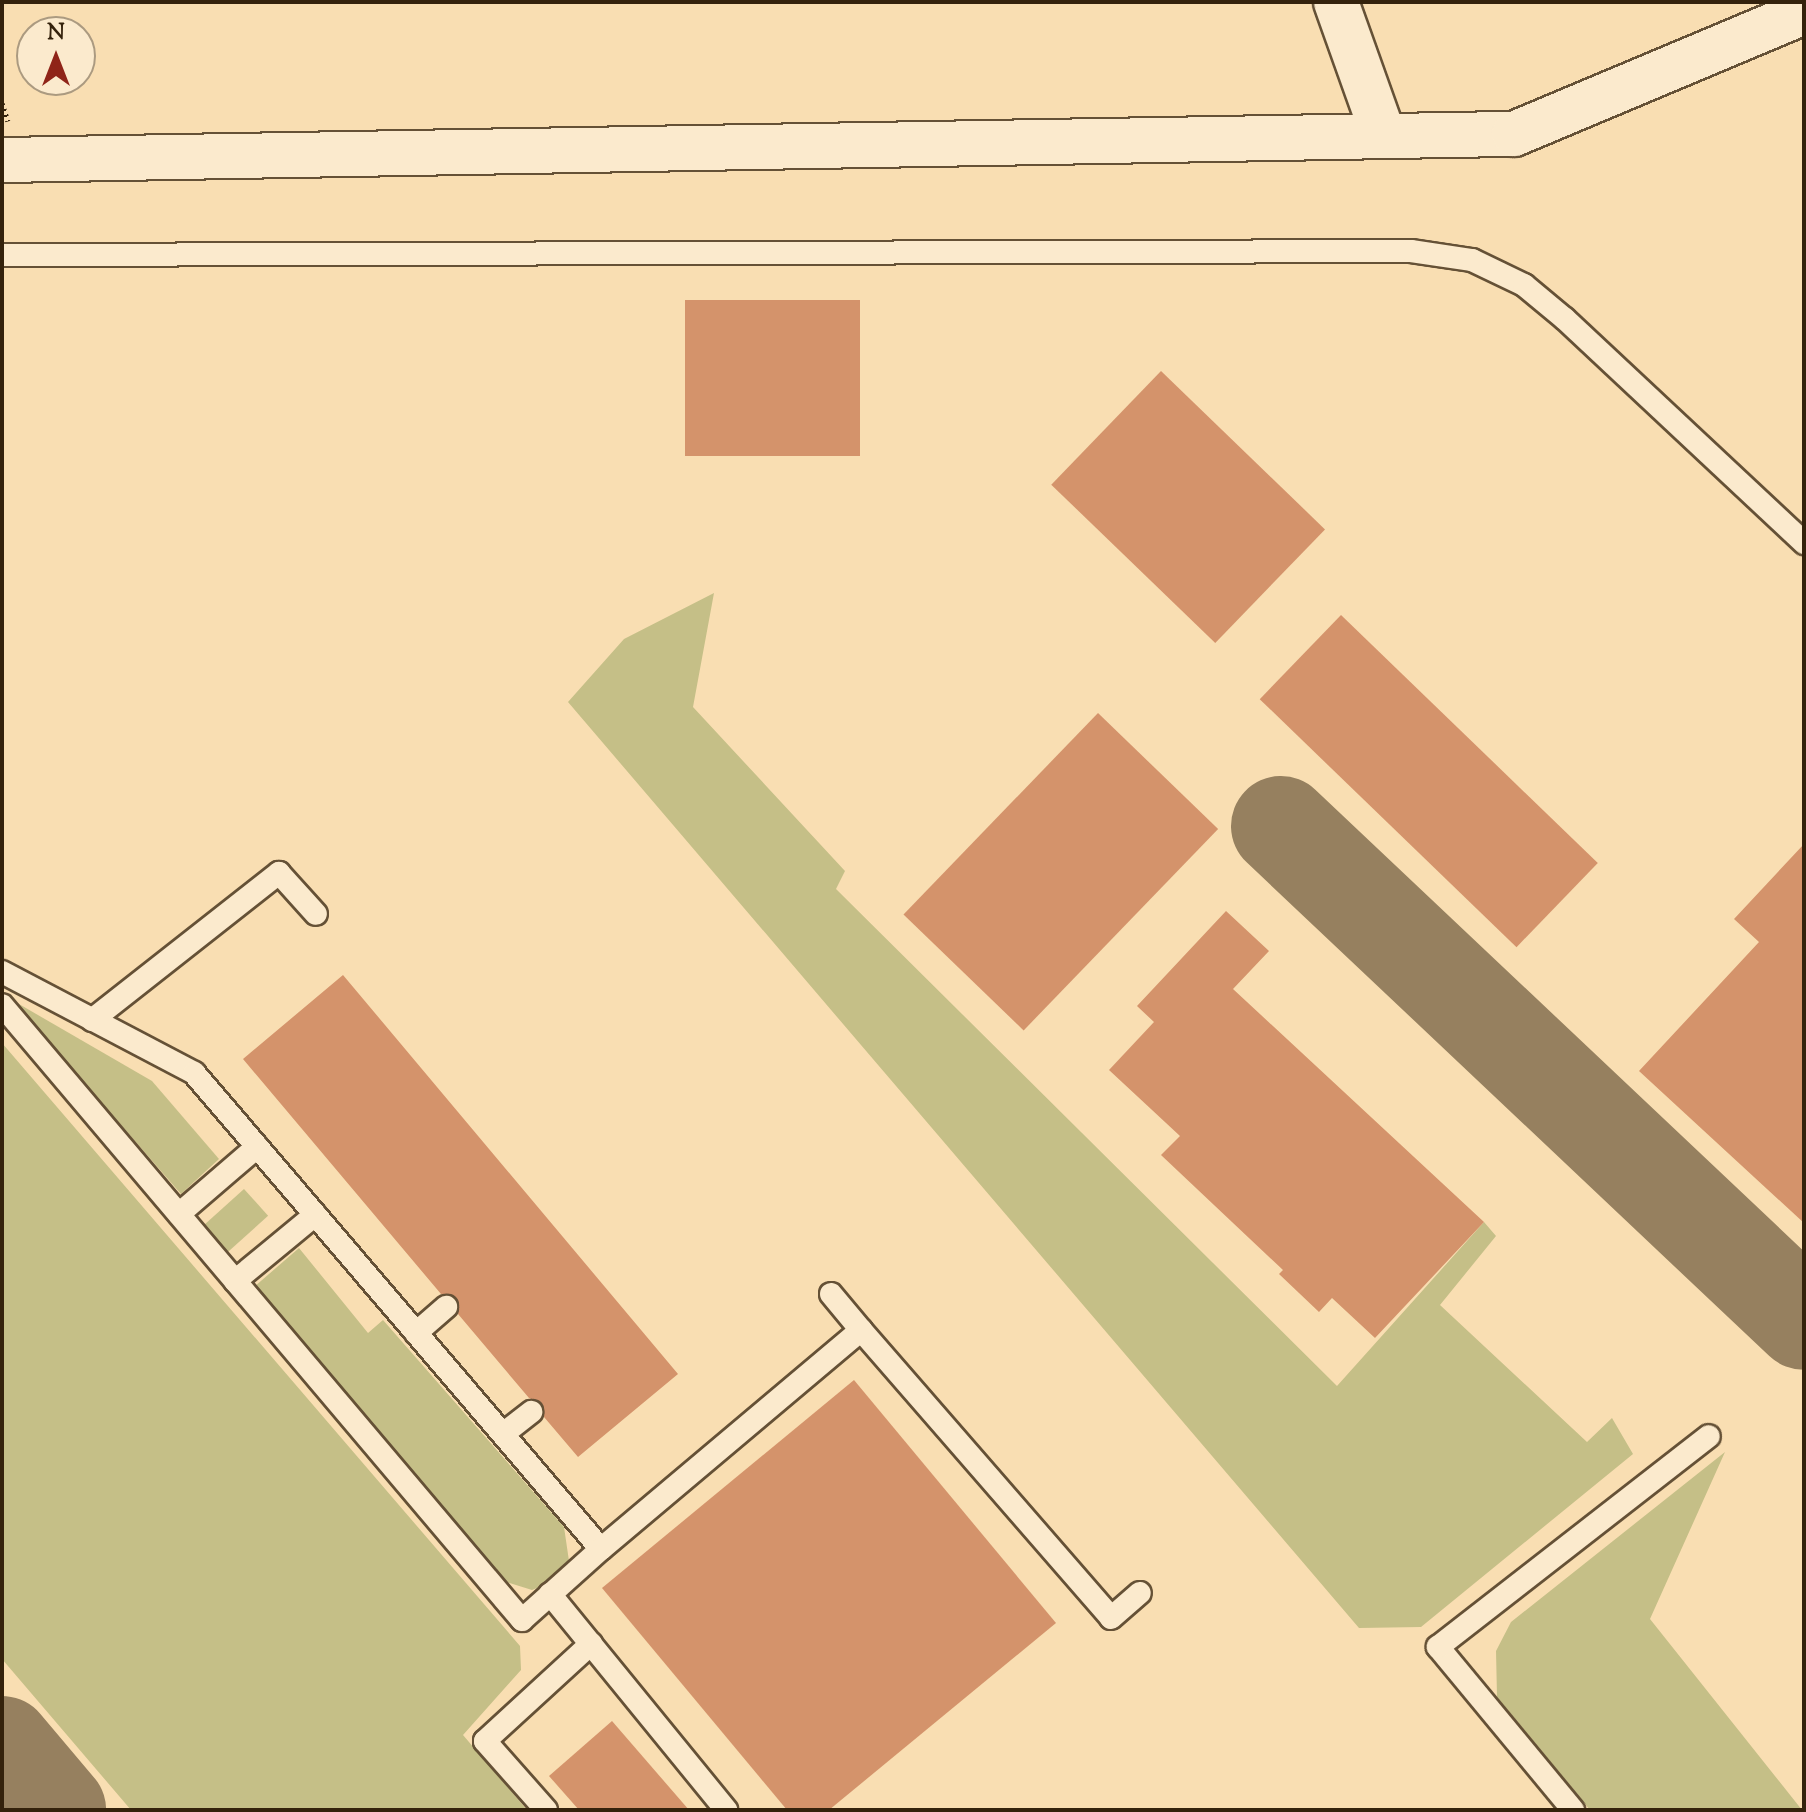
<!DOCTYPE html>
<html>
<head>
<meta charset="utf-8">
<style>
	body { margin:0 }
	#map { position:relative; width:1806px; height:1812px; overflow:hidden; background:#f9deb2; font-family:"Sorts Mill Goudy",serif }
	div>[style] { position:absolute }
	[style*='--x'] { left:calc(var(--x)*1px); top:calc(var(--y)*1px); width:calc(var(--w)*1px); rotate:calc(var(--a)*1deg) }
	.green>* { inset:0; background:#c5bf87; transform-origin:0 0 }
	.taxiway>* { height:100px; margin:-50px; padding:0 50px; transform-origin:50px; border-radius:50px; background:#96805f }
	.building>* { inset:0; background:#d4936b; transform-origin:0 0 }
	.path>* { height:5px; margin-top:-2.5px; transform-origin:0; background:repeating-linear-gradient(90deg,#34220c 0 2px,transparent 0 6px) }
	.roads { filter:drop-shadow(2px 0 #655136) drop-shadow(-2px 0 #655136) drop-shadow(0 2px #655136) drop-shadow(0 -2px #655136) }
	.service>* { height:22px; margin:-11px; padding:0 11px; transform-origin:11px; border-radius:11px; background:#fbeacd }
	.minor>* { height:44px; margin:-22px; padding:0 22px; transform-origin:22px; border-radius:22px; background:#fbeacd }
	span { translate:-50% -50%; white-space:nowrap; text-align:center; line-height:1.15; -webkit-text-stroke:7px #fbeacd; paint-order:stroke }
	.frame { position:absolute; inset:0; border:4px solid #34220c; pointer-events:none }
	.north { position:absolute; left:16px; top:16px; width:80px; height:80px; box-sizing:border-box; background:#fbeacd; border:2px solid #ab9a80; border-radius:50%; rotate:0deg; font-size:22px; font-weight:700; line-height:32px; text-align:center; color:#34220c }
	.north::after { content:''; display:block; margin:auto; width:28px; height:36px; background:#8f2418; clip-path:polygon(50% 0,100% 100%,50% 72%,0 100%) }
</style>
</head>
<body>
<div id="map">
	<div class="green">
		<div style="clip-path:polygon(714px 593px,693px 707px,845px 871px,836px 889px,1337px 1386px,1484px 1222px,1496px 1236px,1440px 1305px,1587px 1442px,1612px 1418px,1633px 1454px,1421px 1627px,1359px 1628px,568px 702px,624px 639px)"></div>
		<div style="clip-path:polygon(12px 1000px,152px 1081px,219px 1159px,181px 1194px)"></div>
		<div style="clip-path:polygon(2px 1043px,520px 1646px,521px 1670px,463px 1735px,527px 1810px,131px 1810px,2px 1659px)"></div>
		<div style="left:244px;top:1189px;width:36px;height:56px;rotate:48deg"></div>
		<div style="clip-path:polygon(299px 1248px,368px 1333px,383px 1320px,564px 1527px,569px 1561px,544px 1585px,532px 1590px,506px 1582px,254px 1287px)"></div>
		<div style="clip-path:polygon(1725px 1452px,1650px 1619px,1802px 1810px,1590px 1810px,1497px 1697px,1496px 1651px,1511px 1622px)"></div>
	</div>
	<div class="taxiway">
		<div style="--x:1281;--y:826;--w:719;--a:43.37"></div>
		<div style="--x:2;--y:1746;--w:84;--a:49.8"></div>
	</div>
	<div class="building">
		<div style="left:685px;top:300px;width:175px;height:156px"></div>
		<div style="left:1161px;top:371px;width:228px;height:158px;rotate:44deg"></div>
		<div style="left:1341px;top:615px;width:357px;height:117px;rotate:44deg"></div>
		<div style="left:1098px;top:713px;width:167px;height:280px;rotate:44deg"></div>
		<div style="clip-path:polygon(1804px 844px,1804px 1223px,1639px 1071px,1759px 942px,1734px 919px)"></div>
		<div style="clip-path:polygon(1226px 911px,1269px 951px,1233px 989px,1484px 1222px,1375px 1338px,1332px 1298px,1319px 1312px,1279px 1274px,1283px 1270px,1161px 1155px,1180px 1136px,1109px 1070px,1154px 1022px,1137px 1006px)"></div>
		<div style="clip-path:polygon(343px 975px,678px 1374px,578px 1457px,544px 1417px,541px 1403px,529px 1398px,458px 1314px,457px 1298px,441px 1294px,243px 1059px)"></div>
		<div style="clip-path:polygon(854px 1380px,1056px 1623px,829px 1810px,787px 1810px,602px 1588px)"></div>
		<div style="clip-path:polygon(612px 1721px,689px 1810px,579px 1810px,549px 1776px)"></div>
	</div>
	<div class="path">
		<div style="--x:2;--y:103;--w:19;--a:72"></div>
	</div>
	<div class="roads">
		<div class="service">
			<div style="--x:2;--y:255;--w:1409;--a:-0.16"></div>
			<div style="--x:1411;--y:251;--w:62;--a:8.4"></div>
			<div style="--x:1472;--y:260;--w:58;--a:25.7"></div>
			<div style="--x:1524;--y:285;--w:53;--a:39.7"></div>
			<div style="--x:1565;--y:319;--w:328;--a:43.1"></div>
			<div style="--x:2;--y:972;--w:217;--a:27.7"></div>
			<div style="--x:194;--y:1073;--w:626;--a:49.47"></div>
			<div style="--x:601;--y:1549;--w:106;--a:138.1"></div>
			<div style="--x:522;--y:1620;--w:805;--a:-130.22"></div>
			<div style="--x:92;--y:1020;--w:238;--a:-38.2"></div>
			<div style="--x:279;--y:873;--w:55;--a:47.9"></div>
			<div style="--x:179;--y:1214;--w:103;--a:-40.7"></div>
			<div style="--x:235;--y:1281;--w:104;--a:-39.5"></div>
			<div style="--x:831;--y:1294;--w:47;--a:50.2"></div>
			<div style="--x:416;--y:1333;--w:40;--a:-41"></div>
			<div style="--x:503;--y:1434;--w:36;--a:-38"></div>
			<div style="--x:601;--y:1549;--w:340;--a:-40.1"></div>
			<div style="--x:861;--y:1330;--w:381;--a:49"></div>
			<div style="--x:1111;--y:1618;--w:38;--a:-41"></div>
			<div style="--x:550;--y:1594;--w:279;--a:50.8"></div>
			<div style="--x:546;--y:1810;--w:92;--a:-131.5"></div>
			<div style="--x:485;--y:1741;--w:144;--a:-42.5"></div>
			<div style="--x:1573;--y:1810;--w:212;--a:-129.6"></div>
			<div style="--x:1438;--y:1647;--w:343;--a:-37.9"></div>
		</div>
		<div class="minor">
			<div style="--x:1336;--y:2;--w:140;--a:70.4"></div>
			<div style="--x:2;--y:160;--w:1512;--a:-0.99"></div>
			<div style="--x:1514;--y:134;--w:315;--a:-22.8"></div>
		</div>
	</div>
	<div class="frame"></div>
	<div class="north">N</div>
</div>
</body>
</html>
